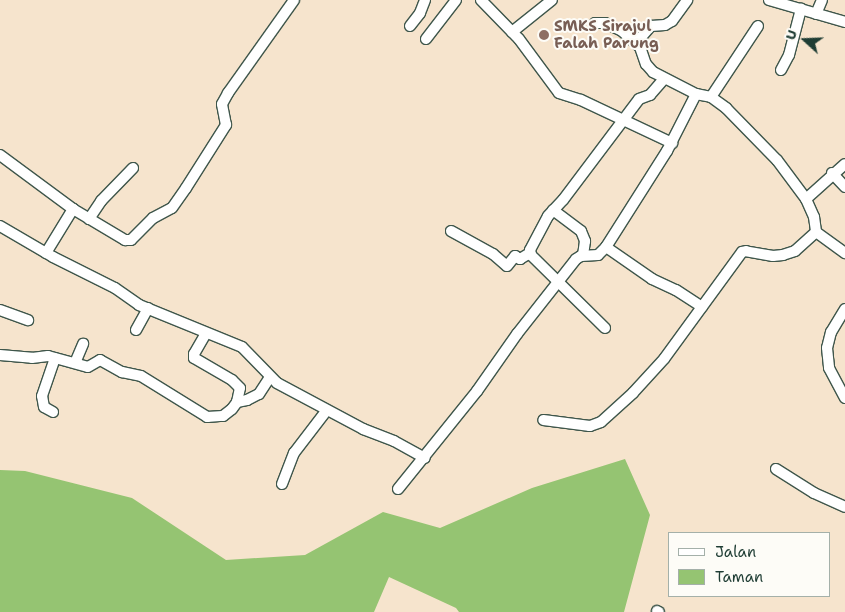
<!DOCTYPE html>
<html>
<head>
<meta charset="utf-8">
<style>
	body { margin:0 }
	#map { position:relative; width:845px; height:612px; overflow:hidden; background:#f6e4cd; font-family:"Shantell Sans",sans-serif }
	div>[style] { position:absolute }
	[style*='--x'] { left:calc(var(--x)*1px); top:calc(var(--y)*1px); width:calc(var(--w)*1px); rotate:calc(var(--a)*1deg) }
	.green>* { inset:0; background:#95c472 }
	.roads { filter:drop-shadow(1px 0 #3f564b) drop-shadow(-1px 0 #3f564b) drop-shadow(0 1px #3f564b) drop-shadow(0 -1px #3f564b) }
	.minor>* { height:10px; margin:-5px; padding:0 5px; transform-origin:5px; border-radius:5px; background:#fff }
	.dots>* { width:14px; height:14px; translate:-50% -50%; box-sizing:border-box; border:2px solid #fdfcf7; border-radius:50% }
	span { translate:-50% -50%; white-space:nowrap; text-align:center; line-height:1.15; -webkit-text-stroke:4px #fdfcf7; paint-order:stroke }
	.education-label { font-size:15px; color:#785e54; font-weight:700 }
	.left { translate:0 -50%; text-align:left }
	.legend { position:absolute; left:668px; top:532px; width:162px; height:65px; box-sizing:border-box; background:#fdfcf7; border:1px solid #a4b0a9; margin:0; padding:6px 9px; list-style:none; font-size:15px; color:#1f3d34 }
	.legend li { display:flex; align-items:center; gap:10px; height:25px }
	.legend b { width:25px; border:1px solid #a4b0a9 }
	.north { position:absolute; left:780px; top:15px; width:50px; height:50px; -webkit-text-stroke:4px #fdfcf7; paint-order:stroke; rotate:290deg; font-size:14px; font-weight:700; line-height:20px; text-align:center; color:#1f3d34 }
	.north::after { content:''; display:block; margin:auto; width:18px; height:22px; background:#1f3d34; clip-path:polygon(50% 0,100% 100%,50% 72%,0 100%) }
</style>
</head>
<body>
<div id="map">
	<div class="green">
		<div style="clip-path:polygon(625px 459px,650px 515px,624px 612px,459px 612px,456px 608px,389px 577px,374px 612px,0 612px,0 470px,25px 471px,132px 498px,226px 560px,305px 555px,383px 512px,440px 528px,532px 488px)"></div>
	</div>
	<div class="roads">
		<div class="minor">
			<div style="--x:481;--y:0;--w:54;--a:45.7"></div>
			<div style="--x:519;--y:39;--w:67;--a:53.5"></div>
			<div style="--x:559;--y:93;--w:23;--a:18"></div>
			<div style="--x:581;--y:100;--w:101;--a:25.3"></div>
			<div style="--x:769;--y:0;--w:79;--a:16.1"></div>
			<div style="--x:816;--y:14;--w:15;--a:-67"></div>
			<div style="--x:595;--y:23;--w:10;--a:0"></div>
			<div style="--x:605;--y:23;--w:19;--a:25"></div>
			<div style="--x:622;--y:31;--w:24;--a:42"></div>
			<div style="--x:640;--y:47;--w:18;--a:71"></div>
			<div style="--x:646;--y:64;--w:11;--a:49"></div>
			<div style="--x:653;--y:72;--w:48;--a:27.1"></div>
			<div style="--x:410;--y:26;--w:16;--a:-52"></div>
			<div style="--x:420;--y:13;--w:14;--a:-69"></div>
			<div style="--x:512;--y:32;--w:51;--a:-38.7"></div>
			<div style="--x:426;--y:39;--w:49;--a:-52.4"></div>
			<div style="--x:636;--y:43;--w:23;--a:-49"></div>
			<div style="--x:651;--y:26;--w:14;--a:-4"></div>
			<div style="--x:665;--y:25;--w:8;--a:-30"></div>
			<div style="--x:672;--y:21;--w:26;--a:-54"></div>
			<div style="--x:781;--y:70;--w:17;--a:-62"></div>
			<div style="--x:789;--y:55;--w:48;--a:-75.4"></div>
			<div style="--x:711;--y:97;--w:85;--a:-56.5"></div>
			<div style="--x:0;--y:155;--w:91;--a:36.5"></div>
			<div style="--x:73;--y:209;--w:61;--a:30.8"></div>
			<div style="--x:125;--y:240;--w:6;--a:0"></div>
			<div style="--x:131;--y:240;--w:31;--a:-45"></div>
			<div style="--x:153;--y:218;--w:21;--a:-28"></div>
			<div style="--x:172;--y:208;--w:24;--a:-55"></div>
			<div style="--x:186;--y:188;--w:75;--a:-57.6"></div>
			<div style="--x:226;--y:125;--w:21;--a:-101"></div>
			<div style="--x:222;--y:104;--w:13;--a:-61"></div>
			<div style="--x:228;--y:93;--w:114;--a:-54.6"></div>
			<div style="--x:832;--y:173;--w:19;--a:47"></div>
			<div style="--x:806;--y:199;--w:52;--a:-41.9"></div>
			<div style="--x:553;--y:210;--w:35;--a:37"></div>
			<div style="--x:581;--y:231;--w:11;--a:68"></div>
			<div style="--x:585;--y:241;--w:14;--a:98"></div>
			<div style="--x:89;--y:219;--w:22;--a:-56"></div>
			<div style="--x:101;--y:201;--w:46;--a:-45.9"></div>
			<div style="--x:0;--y:226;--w:61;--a:30.3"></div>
			<div style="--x:53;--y:257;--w:69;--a:26.6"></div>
			<div style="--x:115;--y:288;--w:29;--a:35"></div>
			<div style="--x:139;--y:305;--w:111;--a:22.2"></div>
			<div style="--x:242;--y:347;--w:50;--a:45.8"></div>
			<div style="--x:277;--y:383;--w:98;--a:28.1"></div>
			<div style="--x:363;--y:429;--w:33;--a:21"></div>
			<div style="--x:394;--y:441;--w:35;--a:29"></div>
			<div style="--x:451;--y:231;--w:48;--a:28.7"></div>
			<div style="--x:493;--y:254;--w:18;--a:41"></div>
			<div style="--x:507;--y:266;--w:13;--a:-51"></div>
			<div style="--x:515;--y:256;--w:6;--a:31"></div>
			<div style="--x:520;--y:259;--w:12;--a:-31"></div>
			<div style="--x:816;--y:232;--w:36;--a:36"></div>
			<div style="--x:606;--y:247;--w:56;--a:34.8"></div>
			<div style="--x:652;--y:279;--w:26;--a:25"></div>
			<div style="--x:676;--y:290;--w:31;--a:33"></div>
			<div style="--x:46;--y:253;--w:52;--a:-58.5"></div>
			<div style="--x:845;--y:309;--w:27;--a:121"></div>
			<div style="--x:831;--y:332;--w:16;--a:104"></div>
			<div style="--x:827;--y:348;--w:20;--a:84"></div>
			<div style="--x:829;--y:368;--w:34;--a:62"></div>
			<div style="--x:0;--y:310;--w:30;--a:20"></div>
			<div style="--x:605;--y:328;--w:104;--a:-135.4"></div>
			<div style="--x:531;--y:255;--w:5;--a:-101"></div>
			<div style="--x:530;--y:250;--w:38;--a:-62"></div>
			<div style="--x:548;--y:216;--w:22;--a:-47"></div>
			<div style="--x:563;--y:200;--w:126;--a:-53"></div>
			<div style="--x:639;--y:99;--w:12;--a:-20"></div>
			<div style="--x:650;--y:95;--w:21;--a:-49"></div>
			<div style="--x:136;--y:330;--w:25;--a:-61"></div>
			<div style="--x:0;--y:355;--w:32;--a:5"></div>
			<div style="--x:32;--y:358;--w:16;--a:-7"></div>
			<div style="--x:48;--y:356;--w:41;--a:15.4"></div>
			<div style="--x:88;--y:367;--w:14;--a:-30"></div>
			<div style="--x:100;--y:360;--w:25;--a:29"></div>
			<div style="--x:122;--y:372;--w:19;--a:12"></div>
			<div style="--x:141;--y:376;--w:78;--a:31.8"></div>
			<div style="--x:207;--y:417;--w:16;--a:-4"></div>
			<div style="--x:223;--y:416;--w:11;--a:-38"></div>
			<div style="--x:232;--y:409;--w:9;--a:-54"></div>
			<div style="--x:237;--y:402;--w:14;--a:-78"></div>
			<div style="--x:240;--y:388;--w:11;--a:-135"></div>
			<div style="--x:232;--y:380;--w:44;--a:-149.9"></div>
			<div style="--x:194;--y:358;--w:4;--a:-90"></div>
			<div style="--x:194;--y:354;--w:24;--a:-60"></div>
			<div style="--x:75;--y:363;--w:21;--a:-67"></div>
			<div style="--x:237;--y:402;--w:10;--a:-11"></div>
			<div style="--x:247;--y:400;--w:13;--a:-27"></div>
			<div style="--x:259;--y:394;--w:20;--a:-57"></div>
			<div style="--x:53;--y:412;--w:10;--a:-151"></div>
			<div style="--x:44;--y:407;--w:11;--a:-100"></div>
			<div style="--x:42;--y:396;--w:40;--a:-71.1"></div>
			<div style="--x:776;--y:469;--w:45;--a:32.3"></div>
			<div style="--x:814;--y:493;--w:34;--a:24"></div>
			<div style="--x:282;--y:484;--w:33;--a:-69"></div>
			<div style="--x:294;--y:453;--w:54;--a:-52.5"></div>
			<div style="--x:398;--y:489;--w:126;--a:-51.1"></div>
			<div style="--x:477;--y:391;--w:70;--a:-54.9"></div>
			<div style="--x:517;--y:334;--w:95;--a:-51.8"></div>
			<div style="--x:576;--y:259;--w:6;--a:-31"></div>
			<div style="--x:581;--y:256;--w:17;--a:-3"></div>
			<div style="--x:598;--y:255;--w:11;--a:-45"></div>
			<div style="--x:606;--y:247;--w:114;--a:-57.6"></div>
			<div style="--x:667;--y:151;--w:64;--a:-63"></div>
			<div style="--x:696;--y:94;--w:15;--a:11"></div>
			<div style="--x:711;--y:97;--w:19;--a:36"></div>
			<div style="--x:726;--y:108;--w:73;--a:45.6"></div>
			<div style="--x:777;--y:160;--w:49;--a:53.4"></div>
			<div style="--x:806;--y:199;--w:20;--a:66"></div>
			<div style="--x:814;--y:217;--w:15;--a:82"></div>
			<div style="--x:816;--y:232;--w:28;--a:138"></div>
			<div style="--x:795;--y:251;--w:13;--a:162"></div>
			<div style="--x:783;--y:255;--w:10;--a:174"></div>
			<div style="--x:773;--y:256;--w:27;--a:-170"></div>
			<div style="--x:746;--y:251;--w:4;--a:166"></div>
			<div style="--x:742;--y:252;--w:132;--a:126.1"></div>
			<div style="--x:664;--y:359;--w:46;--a:132.4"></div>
			<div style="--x:633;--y:393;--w:43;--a:137.8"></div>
			<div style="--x:601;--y:422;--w:12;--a:160"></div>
			<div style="--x:590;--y:426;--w:47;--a:-172.7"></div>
			<div style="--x:657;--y:611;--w:2;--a:27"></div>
		</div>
	</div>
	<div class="dots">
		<div style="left:544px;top:35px;background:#8d6e63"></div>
	</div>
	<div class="education-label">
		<span class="left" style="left:554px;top:35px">SMKS Sirajul<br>Falah Parung</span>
	</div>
	<ul class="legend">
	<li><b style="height:6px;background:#fff"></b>Jalan</li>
	<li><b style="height:14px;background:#95c472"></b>Taman</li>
	</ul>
	<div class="north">U</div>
</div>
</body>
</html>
